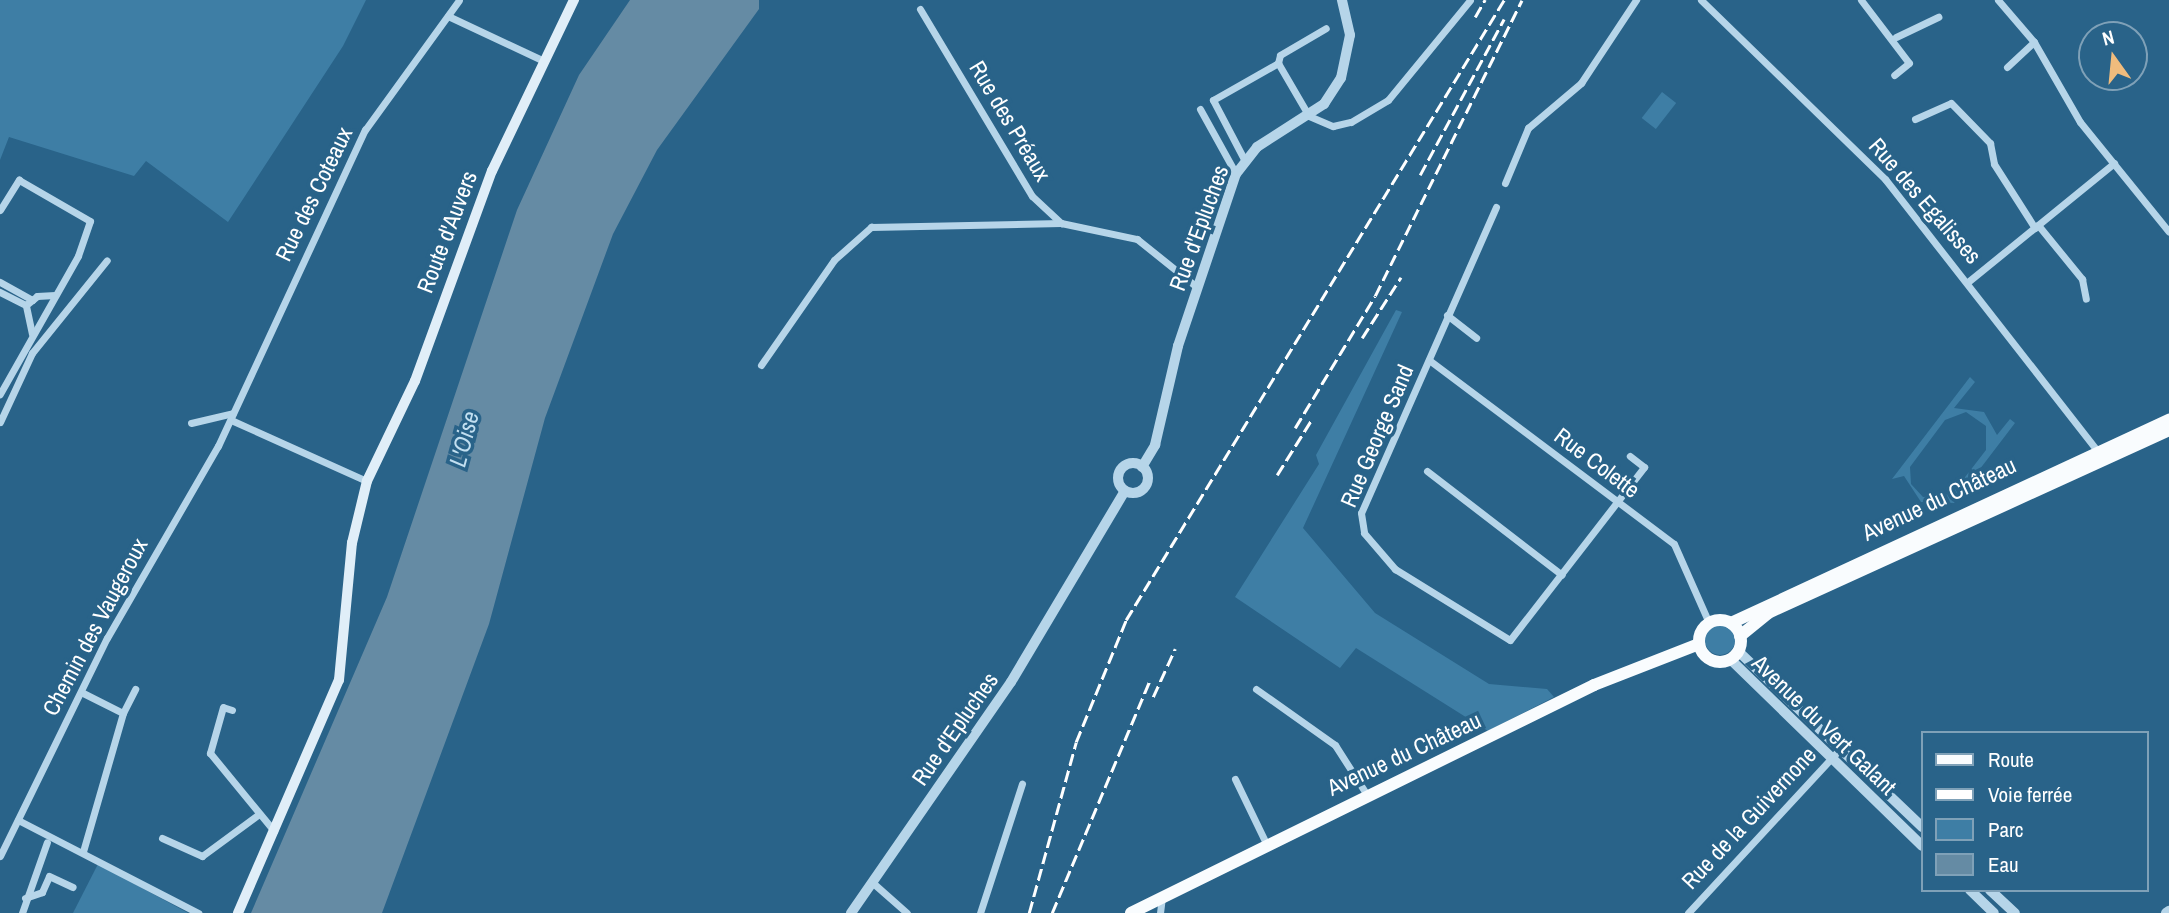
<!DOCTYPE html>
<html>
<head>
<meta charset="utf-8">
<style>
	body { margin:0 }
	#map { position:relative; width:2169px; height:913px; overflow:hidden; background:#296389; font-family:"Archivo Narrow",sans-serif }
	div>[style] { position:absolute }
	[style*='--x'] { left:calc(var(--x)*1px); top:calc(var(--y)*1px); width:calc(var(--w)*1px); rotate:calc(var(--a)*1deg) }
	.green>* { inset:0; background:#3e7ea5; transform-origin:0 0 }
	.round { border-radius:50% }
	.water>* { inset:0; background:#658ba4 }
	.minor>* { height:7px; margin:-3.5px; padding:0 3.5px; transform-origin:3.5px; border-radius:3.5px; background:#b6d5e9 }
	.tertiary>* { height:10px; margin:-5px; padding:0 5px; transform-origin:5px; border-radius:5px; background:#b6d5e9 }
	.tertiary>.ring { margin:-5px; padding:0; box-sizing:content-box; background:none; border:10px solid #b6d5e9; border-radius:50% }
	.secondary>* { height:10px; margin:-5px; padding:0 5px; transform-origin:5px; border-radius:5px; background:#e0eef8 }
	.primary>* { height:12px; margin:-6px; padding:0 6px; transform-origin:6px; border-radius:6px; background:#f9fcfe }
	.primary>.ring { margin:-6px; padding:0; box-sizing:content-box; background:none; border:12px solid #f9fcfe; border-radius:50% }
	.rail>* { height:2.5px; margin-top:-1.25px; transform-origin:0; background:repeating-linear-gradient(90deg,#fff 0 12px,transparent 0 17px) }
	span { translate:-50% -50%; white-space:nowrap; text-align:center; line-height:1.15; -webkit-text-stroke:7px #296389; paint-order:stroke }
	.street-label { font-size:23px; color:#fff }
	.water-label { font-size:24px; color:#c2dff0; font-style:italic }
	.legend { position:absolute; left:1921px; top:731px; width:228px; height:161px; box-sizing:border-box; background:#296389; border:2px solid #7fa1b8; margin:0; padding:9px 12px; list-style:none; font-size:21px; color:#fff }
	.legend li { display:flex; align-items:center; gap:14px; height:35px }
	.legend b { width:35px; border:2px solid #7fa1b8 }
	.north { position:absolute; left:2078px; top:21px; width:70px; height:70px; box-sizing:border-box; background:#296389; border:2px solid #7fa1b8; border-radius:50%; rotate:345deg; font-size:19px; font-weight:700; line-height:28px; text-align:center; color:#fff }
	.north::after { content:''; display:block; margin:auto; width:24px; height:32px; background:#f0bc7d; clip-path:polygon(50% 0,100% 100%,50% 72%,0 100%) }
</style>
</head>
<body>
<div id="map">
	<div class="green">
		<div style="clip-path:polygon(0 0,366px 0,343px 46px,228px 222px,146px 161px,134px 176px,9px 137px,0 160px)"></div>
		<div style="left:1662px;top:92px;width:18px;height:33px;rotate:38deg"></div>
		<div style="clip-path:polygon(1396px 310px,1402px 312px,1303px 528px,1375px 613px,1489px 684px,1547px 689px,1554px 697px,1488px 731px,1356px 648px,1340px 668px,1235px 597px,1319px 464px,1316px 455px)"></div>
		<div style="clip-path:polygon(evenodd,1970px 377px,1975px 382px,1954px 408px,1984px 412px,1997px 435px,2010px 419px,2015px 423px,1954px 503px,1921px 502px,1904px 476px,1892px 479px,1970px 377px,1966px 412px,1986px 426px,1986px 450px,1952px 494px,1923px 497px,1911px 484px,1910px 467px,1945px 420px,1966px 412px)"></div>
		<div class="round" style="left:1705px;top:625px;width:30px;height:30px"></div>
		<div style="clip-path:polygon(98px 864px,188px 913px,73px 913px)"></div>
	</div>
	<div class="water">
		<div style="clip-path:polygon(630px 0,759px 0,759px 9px,657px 150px,613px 234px,545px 418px,489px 624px,382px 913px,251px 913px,387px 597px,517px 210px,579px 75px)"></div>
	</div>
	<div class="minor">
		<div style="--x:1701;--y:0;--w:257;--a:44.2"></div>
		<div style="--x:1885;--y:179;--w:343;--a:52"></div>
		<div style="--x:1861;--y:0;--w:79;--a:52.7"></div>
		<div style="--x:1909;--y:63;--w:19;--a:141"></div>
		<div style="--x:1998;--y:0;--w:55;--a:49.4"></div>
		<div style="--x:2034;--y:42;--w:92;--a:60.1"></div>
		<div style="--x:2080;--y:122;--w:141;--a:51"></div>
		<div style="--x:920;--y:9;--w:218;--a:59.1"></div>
		<div style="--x:1032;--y:196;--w:40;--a:43"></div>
		<div style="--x:1061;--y:223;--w:78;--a:11.9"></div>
		<div style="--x:1137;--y:239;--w:77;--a:38.7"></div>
		<div style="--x:448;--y:16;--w:106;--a:25.1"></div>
		<div style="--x:1896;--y:37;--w:47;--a:-25.5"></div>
		<div style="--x:1278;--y:63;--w:8;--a:-76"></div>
		<div style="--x:1280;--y:55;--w:53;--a:-30.4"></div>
		<div style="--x:2007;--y:67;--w:37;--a:-43"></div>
		<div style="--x:1200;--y:109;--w:74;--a:61"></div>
		<div style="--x:1915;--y:119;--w:39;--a:-24"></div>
		<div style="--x:1951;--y:103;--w:56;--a:45.7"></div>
		<div style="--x:1990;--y:143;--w:21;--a:79"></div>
		<div style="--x:1994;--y:164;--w:76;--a:57.4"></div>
		<div style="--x:1245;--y:161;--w:69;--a:-117.7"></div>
		<div style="--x:1213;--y:100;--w:75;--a:-29.6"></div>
		<div style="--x:1278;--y:63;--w:61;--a:59.7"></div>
		<div style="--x:1309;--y:116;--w:26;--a:23"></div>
		<div style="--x:1333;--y:126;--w:18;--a:-13"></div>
		<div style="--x:1351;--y:122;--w:43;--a:-30.7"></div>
		<div style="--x:1388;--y:100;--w:129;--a:-50.6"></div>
		<div style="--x:1505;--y:183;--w:60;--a:-67.3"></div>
		<div style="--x:1528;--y:128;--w:70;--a:-40.3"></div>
		<div style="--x:1581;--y:83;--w:100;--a:-56.5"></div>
		<div style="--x:1496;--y:207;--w:334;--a:113.8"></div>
		<div style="--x:1361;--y:513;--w:20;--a:81"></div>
		<div style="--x:1364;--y:533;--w:48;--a:49.3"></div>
		<div style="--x:1395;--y:569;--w:135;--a:31.7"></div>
		<div style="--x:1510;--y:640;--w:219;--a:-52.2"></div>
		<div style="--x:1644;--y:467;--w:18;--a:-142"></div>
		<div style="--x:0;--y:210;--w:36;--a:-58"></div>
		<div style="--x:19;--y:180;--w:82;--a:30"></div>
		<div style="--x:90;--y:221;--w:37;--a:109"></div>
		<div style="--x:78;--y:256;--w:159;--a:119.5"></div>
		<div style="--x:2038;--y:225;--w:70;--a:50.8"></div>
		<div style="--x:2082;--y:279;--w:20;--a:79"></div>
		<div style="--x:1969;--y:281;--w:187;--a:-39.1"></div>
		<div style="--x:0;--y:282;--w:37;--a:29"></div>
		<div style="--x:0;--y:292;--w:29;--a:27"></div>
		<div style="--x:1447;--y:315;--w:37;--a:38"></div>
		<div style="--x:32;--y:334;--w:30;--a:-102"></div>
		<div style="--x:26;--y:305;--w:14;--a:-39"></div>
		<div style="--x:37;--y:296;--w:18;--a:-3"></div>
		<div style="--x:1429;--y:360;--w:306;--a:36.9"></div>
		<div style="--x:1674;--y:544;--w:86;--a:66.1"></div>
		<div style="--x:761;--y:365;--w:128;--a:-55.2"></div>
		<div style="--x:834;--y:260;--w:50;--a:-41.7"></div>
		<div style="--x:871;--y:227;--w:190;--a:-1.2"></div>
		<div style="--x:231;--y:420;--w:149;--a:24.2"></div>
		<div style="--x:0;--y:422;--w:76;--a:-65.1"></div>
		<div style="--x:32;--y:353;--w:119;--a:-51.1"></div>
		<div style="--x:191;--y:423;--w:43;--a:-13.4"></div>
		<div style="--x:1427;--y:471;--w:170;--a:37.6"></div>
		<div style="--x:1256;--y:689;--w:97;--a:35.3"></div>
		<div style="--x:1335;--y:745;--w:59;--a:57.4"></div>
		<div style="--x:81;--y:692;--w:47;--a:26.6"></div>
		<div style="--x:123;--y:713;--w:145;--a:106.1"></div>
		<div style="--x:232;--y:710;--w:9;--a:-162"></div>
		<div style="--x:223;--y:707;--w:48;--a:105.8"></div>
		<div style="--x:210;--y:753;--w:101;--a:50.6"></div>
		<div style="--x:123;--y:713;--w:27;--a:-63"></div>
		<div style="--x:1235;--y:779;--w:71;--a:64.2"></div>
		<div style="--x:18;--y:820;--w:203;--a:27.3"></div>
		<div style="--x:162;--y:838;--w:44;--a:24.2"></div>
		<div style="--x:202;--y:856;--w:71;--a:-36.4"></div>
		<div style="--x:0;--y:856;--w:243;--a:-63.9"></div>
		<div style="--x:107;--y:638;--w:222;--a:-60"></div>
		<div style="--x:218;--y:446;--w:349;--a:-65.1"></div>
		<div style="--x:365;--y:130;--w:160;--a:-54.1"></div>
		<div style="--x:873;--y:883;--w:45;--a:41.4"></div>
		<div style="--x:25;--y:898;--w:18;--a:-19"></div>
		<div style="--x:42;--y:892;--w:17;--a:-66"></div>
		<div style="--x:49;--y:876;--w:26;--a:25"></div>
		<div style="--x:22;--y:913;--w:75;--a:-70.6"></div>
		<div style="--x:980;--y:913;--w:136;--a:-72"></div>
		<div style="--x:1160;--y:913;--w:16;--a:-83"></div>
		<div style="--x:1688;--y:913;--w:222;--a:-47.2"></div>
	</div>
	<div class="tertiary">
		<div class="ring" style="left:1118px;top:463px;width:20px;height:20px"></div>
		<div style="--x:1142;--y:467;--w:26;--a:-59"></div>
		<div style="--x:1155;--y:445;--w:102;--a:-76.9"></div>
		<div style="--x:1178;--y:346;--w:182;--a:-71.4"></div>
		<div style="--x:1236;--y:174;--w:34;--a:-52"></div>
		<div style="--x:1257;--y:147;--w:80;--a:-32.7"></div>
		<div style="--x:1324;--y:104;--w:31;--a:-57"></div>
		<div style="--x:1341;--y:78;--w:44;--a:-78.2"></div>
		<div style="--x:1350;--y:35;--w:36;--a:-103"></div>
		<div style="--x:1738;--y:651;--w:255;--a:43.7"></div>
		<div style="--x:1730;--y:659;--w:268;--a:44.2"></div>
		<div style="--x:1970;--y:890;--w:33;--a:44"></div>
		<div style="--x:1990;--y:890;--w:34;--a:43"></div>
		<div style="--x:851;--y:913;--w:281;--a:-55.3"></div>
		<div style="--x:1011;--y:682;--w:222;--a:-59.2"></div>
		<div style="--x:2166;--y:913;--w:4;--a:-34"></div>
	</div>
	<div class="secondary">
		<div style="--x:238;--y:913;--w:254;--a:-66.6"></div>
		<div style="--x:339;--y:680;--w:138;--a:-84.6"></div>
		<div style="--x:352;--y:543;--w:64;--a:-76.4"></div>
		<div style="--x:367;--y:481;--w:111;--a:-64.4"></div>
		<div style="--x:415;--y:381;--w:224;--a:-69.9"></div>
		<div style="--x:492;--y:171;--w:190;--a:-64.4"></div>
	</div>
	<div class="primary">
		<div class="ring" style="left:1699px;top:620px;width:30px;height:30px"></div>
		<div style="--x:1731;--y:623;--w:483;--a:-24.9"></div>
		<div style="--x:1740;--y:636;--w:36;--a:-39"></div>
		<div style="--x:1768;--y:613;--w:441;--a:-24.5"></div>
		<div style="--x:1131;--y:913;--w:516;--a:-26.22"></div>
		<div style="--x:1594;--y:685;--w:113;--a:-21.3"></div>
	</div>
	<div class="rail">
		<div style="--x:1475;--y:17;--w:20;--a:-60"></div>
		<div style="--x:1420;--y:175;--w:177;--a:-61.7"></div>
		<div style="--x:1362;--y:338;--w:72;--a:-57.4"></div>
		<div style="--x:1295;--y:428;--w:154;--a:-58.8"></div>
		<div style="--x:1375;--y:296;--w:330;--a:-63.6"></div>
		<div style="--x:1277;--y:475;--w:66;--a:-58"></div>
		<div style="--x:1153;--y:697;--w:53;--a:-65.4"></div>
		<div style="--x:1029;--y:913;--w:177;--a:-74.6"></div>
		<div style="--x:1076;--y:742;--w:132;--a:-67.7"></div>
		<div style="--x:1126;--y:620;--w:726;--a:-58.63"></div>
		<div style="--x:1052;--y:913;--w:253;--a:-67.2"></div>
	</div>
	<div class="street-label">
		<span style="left:1010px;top:121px;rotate:59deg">Rue des Préaux</span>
		<span style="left:314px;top:194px;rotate:-64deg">Rue des Coteaux</span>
		<span style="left:1925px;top:201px;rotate:49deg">Rue des Egalisses</span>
		<span style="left:1199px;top:228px;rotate:-70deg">Rue d'Epluches</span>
		<span style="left:447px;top:232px;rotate:-69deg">Route d'Auvers</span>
		<span style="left:1377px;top:436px;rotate:-67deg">Rue George Sand</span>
		<span style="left:1597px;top:463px;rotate:37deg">Rue Colette</span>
		<span style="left:1939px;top:499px;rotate:-25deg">Avenue du Château</span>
		<span style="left:95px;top:627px;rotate:-62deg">Chemin des Vaugeroux</span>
		<span style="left:1824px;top:725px;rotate:44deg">Avenue du Vert Galant</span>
		<span style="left:955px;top:729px;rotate:-55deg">Rue d'Epluches</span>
		<span style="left:1404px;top:754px;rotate:-25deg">Avenue du Château</span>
		<span style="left:1749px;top:818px;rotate:-47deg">Rue de la Guivernone</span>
	</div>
	<div class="water-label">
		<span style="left:464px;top:439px;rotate:-75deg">L'Oise</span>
	</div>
	<ul class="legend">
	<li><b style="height:9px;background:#f9fcfe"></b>Route</li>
	<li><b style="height:9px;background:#fff"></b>Voie ferrée</li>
	<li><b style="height:19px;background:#3e7ea5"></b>Parc</li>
	<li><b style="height:19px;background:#658ba4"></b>Eau</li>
	</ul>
	<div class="north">N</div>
</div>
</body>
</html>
